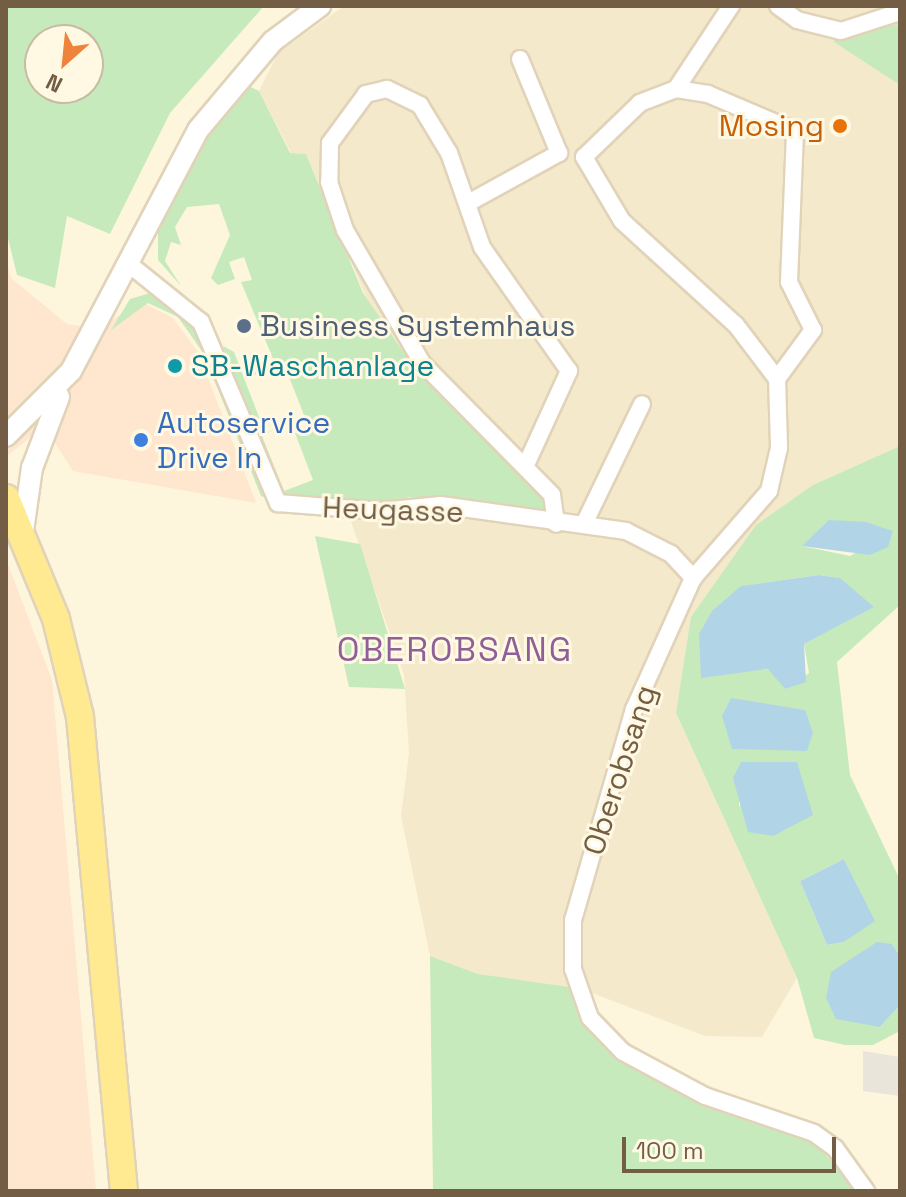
<!DOCTYPE html>
<html>
<head>
<meta charset="utf-8">
<style>
	body { margin:0 }
	#map { position:relative; width:906px; height:1197px; overflow:hidden; background:#fdf6dd; font-family:"Space Grotesk",sans-serif }
	div>[style] { position:absolute }
	[style*='--x'] { left:calc(var(--x)*1px); top:calc(var(--y)*1px); width:calc(var(--w)*1px); rotate:calc(var(--a)*1deg) }
	.residential>* { inset:0; background:#f5e9cb }
	.commercial>* { inset:0; background:#fee6cf }
	.industrial>* { inset:0; background:#eae5da }
	.green>* { inset:0; background:#c6eabb }
	.water>* { inset:0; background:#b1d5e7 }
	.roads { filter:drop-shadow(2px 0 #e1d3b9) drop-shadow(-2px 0 #e1d3b9) drop-shadow(0 2px #e1d3b9) drop-shadow(0 -2px #e1d3b9) }
	.minor>* { height:16px; margin:-8px; padding:0 8px; transform-origin:8px; border-radius:8px; background:#fff }
	.tertiary>* { height:20px; margin:-10px; padding:0 10px; transform-origin:10px; border-radius:10px; background:#fff }
	.primary>* { height:26px; margin:-13px; padding:0 13px; transform-origin:13px; border-radius:13px; background:#ffea92 }
	.dots>* { width:22px; height:22px; translate:-50% -50%; box-sizing:border-box; border:4px solid #fff9e4; border-radius:50% }
	span { translate:-50% -50%; white-space:nowrap; text-align:center; line-height:1.15; -webkit-text-stroke:6px #fff9e4; paint-order:stroke }
	.food-label { font-size:30px; color:#c56008 }
	.right { translate:-100% -50%; text-align:right }
	.service-label { font-size:30px; color:#4e5e75 }
	.left { translate:0 -50%; text-align:left }
	.culture-label { font-size:30px; color:#0d838f }
	.shop-label { font-size:30px; color:#366cbe }
	.street-label { font-size:30px; color:#735e45 }
	.quarter-label { font-size:34px; color:#8f6097; letter-spacing:2px }
	.frame { position:absolute; inset:0; border:8px solid #735e45; pointer-events:none }
	.north { position:absolute; left:24px; top:24px; width:80px; height:80px; box-sizing:border-box; background:#fff9e4; border:2px solid #c7bba4; border-radius:50%; rotate:207deg; font-size:22px; font-weight:700; line-height:32px; text-align:center; color:#735e45 }
	.north::after { content:''; display:block; margin:auto; width:28px; height:36px; background:#ee843b; clip-path:polygon(50% 0,100% 100%,50% 72%,0 100%) }
	.scale { position:absolute; left:622px; top:1137px; width:214px; height:36px; box-sizing:border-box; border:4px solid #735e45; border-top:0; padding-left:10px; font-size:24px; line-height:28px; white-space:nowrap; color:#735e45; -webkit-text-stroke:6px #fff9e4; paint-order:stroke }
</style>
</head>
<body>
<div id="map">
	<div class="residential">
		<div style="clip-path:polygon(344px 6px,900px 6px,900px 446px,813px 485px,676px 713px,797px 978px,762px 1037px,705px 1036px,592px 993px,478px 974px,430px 956px,401px 816px,409px 753px,404px 675px,346px 507px,411px 497px,546px 518px,520px 469px,420px 374px,368px 302px,306px 154px,291px 153px,259px 91px,278px 53px)"></div>
	</div>
	<div class="commercial">
		<div style="clip-path:polygon(6px 260px,11px 278px,67px 324px,99px 329px,140px 301px,173px 318px,198px 352px,256px 503px,73px 471px,44px 426px,6px 457px)"></div>
		<div style="clip-path:polygon(6px 559px,52px 680px,96px 1191px,6px 1191px)"></div>
	</div>
	<div class="industrial">
		<div style="clip-path:polygon(863px 1051px,900px 1057px,900px 1096px,863px 1091px)"></div>
	</div>
	<div class="green">
		<div style="clip-path:polygon(evenodd,6px 6px,264px 6px,170px 113px,110px 234px,67px 216px,55px 288px,17px 275px,6px 230px,6px 6px,40px 40px,88px 40px,88px 88px,40px 88px,40px 40px)"></div>
		<div style="clip-path:polygon(900px 24px,900px 85px,834px 42px,834px 37px)"></div>
		<div style="clip-path:polygon(236px 80px,259px 91px,290px 153px,306px 154px,363px 293px,413px 366px,547px 497px,546px 518px,411px 497px,346px 507px,283px 498px,258px 437px,276px 428px,262px 436px,284px 491px,313px 480px,295px 433px,309px 428px,286px 369px,247px 376px,245px 370px,274px 361px,241px 282px,252px 280px,244px 257px,229px 262px,235px 279px,218px 285px,211px 278px,230px 235px,219px 204px,187px 207px,175px 227px,181px 245px,171px 242px,165px 261px,181px 286px,158px 260px,158px 232px)"></div>
		<div style="clip-path:polygon(150px 293px,182px 312px,210px 352px,206px 357px,178px 317px,148px 303px,111px 330px,130px 299px)"></div>
		<div style="clip-path:polygon(223px 346px,234px 352px,259px 417px,271px 415px,251px 421px)"></div>
		<div style="clip-path:polygon(213px 377px,220px 378px,267px 498px,261px 496px)"></div>
		<div style="clip-path:polygon(evenodd,900px 446px,900px 605px,837px 662px,850px 775px,900px 880px,900px 956px,892px 944px,880px 1027px,900px 1005px,900px 1031px,873px 1045px,845px 1045px,814px 1038px,797px 978px,676px 713px,691px 617px,756px 525px,813px 485px,900px 446px,893px 531px,850px 556px,802px 546px,893px 531px,900px 446px,819px 575px,839px 578px,873px 607px,804px 644px,809px 673px,785px 689px,769px 669px,747px 671px,741px 586px,819px 575px,900px 446px,741px 762px,763px 763px,739px 807px,741px 762px,900px 446px,844px 859px,874px 920px,844px 942px,827px 945px,800px 881px,844px 859px)"></div>
		<div style="clip-path:polygon(315px 536px,360px 544px,405px 689px,349px 687px)"></div>
		<div style="clip-path:polygon(430px 956px,478px 974px,575px 988px,584px 1025px,676px 1078px,812px 1138px,856px 1191px,433px 1191px)"></div>
	</div>
	<div class="water">
		<div style="clip-path:polygon(829px 520px,866px 522px,893px 531px,888px 547px,870px 555px,802px 546px)"></div>
		<div style="clip-path:polygon(819px 575px,840px 578px,874px 607px,804px 644px,806px 682px,785px 689px,768px 669px,701px 678px,699px 634px,712px 611px,741px 586px)"></div>
		<div style="clip-path:polygon(731px 698px,805px 710px,813px 733px,807px 751px,732px 749px,722px 716px)"></div>
		<div style="clip-path:polygon(741px 762px,797px 762px,813px 815px,773px 836px,748px 832px,733px 778px)"></div>
		<div style="clip-path:polygon(844px 859px,875px 921px,844px 942px,827px 945px,800px 881px)"></div>
		<div style="clip-path:polygon(877px 942px,892px 944px,900px 956px,900px 1005px,880px 1027px,836px 1019px,826px 998px,831px 972px)"></div>
	</div>
	<div class="roads">
		<div class="minor">
			<div style="--x:778;--y:6;--w:24;--a:36"></div>
			<div style="--x:797;--y:20;--w:45;--a:14"></div>
			<div style="--x:841;--y:31;--w:62;--a:-17.9"></div>
			<div style="--x:520;--y:59;--w:102;--a:67.5"></div>
			<div style="--x:676;--y:89;--w:100;--a:-56.5"></div>
			<div style="--x:470;--y:202;--w:102;--a:-28.8"></div>
			<div style="--x:129;--y:264;--w:92;--a:38.9"></div>
			<div style="--x:201;--y:322;--w:197;--a:67"></div>
			<div style="--x:278;--y:503;--w:103;--a:4.4"></div>
			<div style="--x:381;--y:511;--w:60;--a:-5.7"></div>
			<div style="--x:441;--y:505;--w:187;--a:8"></div>
			<div style="--x:626;--y:531;--w:51;--a:27.1"></div>
			<div style="--x:671;--y:554;--w:33;--a:47"></div>
			<div style="--x:777;--y:379;--w:61;--a:-53.7"></div>
			<div style="--x:813;--y:330;--w:54;--a:-116.6"></div>
			<div style="--x:789;--y:282;--w:151;--a:-87.7"></div>
			<div style="--x:795;--y:131;--w:95;--a:-157"></div>
			<div style="--x:708;--y:94;--w:32;--a:-171"></div>
			<div style="--x:676;--y:89;--w:39;--a:159"></div>
			<div style="--x:640;--y:103;--w:78;--a:136"></div>
			<div style="--x:584;--y:157;--w:74;--a:59.3"></div>
			<div style="--x:622;--y:221;--w:154;--a:42.4"></div>
			<div style="--x:736;--y:325;--w:68;--a:52.8"></div>
			<div style="--x:777;--y:379;--w:69;--a:88.3"></div>
			<div style="--x:779;--y:448;--w:44;--a:103.1"></div>
			<div style="--x:769;--y:491;--w:116;--a:131.1"></div>
			<div style="--x:693;--y:578;--w:144;--a:114.2"></div>
			<div style="--x:634;--y:709;--w:220;--a:106.1"></div>
			<div style="--x:573;--y:920;--w:49;--a:90"></div>
			<div style="--x:573;--y:969;--w:52;--a:70.9"></div>
			<div style="--x:590;--y:1018;--w:47;--a:45.9"></div>
			<div style="--x:623;--y:1052;--w:93;--a:28.2"></div>
			<div style="--x:705;--y:1096;--w:115;--a:18.7"></div>
			<div style="--x:814;--y:1133;--w:26;--a:36"></div>
			<div style="--x:835;--y:1148;--w:53;--a:54.2"></div>
			<div style="--x:525;--y:467;--w:106;--a:-65.4"></div>
			<div style="--x:569;--y:371;--w:151;--a:-125.1"></div>
			<div style="--x:482;--y:247;--w:100;--a:-109.3"></div>
			<div style="--x:449;--y:153;--w:56;--a:-121.1"></div>
			<div style="--x:420;--y:105;--w:37;--a:-154"></div>
			<div style="--x:387;--y:89;--w:22;--a:167"></div>
			<div style="--x:366;--y:94;--w:61;--a:126.3"></div>
			<div style="--x:330;--y:143;--w:39;--a:91"></div>
			<div style="--x:329;--y:182;--w:51;--a:71.6"></div>
			<div style="--x:345;--y:230;--w:154;--a:59.9"></div>
			<div style="--x:422;--y:363;--w:185;--a:45.4"></div>
			<div style="--x:552;--y:495;--w:29;--a:82"></div>
			<div style="--x:584;--y:524;--w:133;--a:-64.2"></div>
		</div>
		<div class="tertiary">
			<div style="--x:6;--y:436;--w:92;--a:-45"></div>
			<div style="--x:71;--y:371;--w:272;--a:-62.2"></div>
			<div style="--x:198;--y:130;--w:116;--a:-49.9"></div>
			<div style="--x:273;--y:41;--w:59;--a:-36.7"></div>
			<div style="--x:23;--y:531;--w:64;--a:-81.9"></div>
			<div style="--x:32;--y:468;--w:76;--a:-69.2"></div>
		</div>
		<div class="primary">
			<div style="--x:6;--y:498;--w:131;--a:67.5"></div>
			<div style="--x:56;--y:619;--w:101;--a:76.2"></div>
			<div style="--x:80;--y:717;--w:476;--a:84.7"></div>
		</div>
	</div>
	<div class="dots">
		<div style="left:840px;top:126px;background:#e8710a"></div>
		<div style="left:244px;top:326px;background:#5c6f8a"></div>
		<div style="left:175px;top:366px;background:#0f9aa8"></div>
		<div style="left:141px;top:440px;background:#3f7fe0"></div>
	</div>
	<div class="food-label">
		<span class="right" style="left:824px;top:126px">Mosing</span>
	</div>
	<div class="service-label">
		<span class="left" style="left:260px;top:326px">Business Systemhaus</span>
	</div>
	<div class="culture-label">
		<span class="left" style="left:191px;top:366px">SB-Waschanlage</span>
	</div>
	<div class="shop-label">
		<span class="left" style="left:157px;top:440px">Autoservice<br>Drive In</span>
	</div>
	<div class="street-label">
		<span style="left:393px;top:510px;rotate:2deg">Heugasse</span>
		<span style="left:620px;top:770px;rotate:-72deg">Oberobsang</span>
	</div>
	<div class="quarter-label">
		<span style="left:455px;top:650px">OBEROBSANG</span>
	</div>
	<div class="frame"></div>
	<div class="north">N</div>
	<div class="scale">100 m</div>
</div>
</body>
</html>
